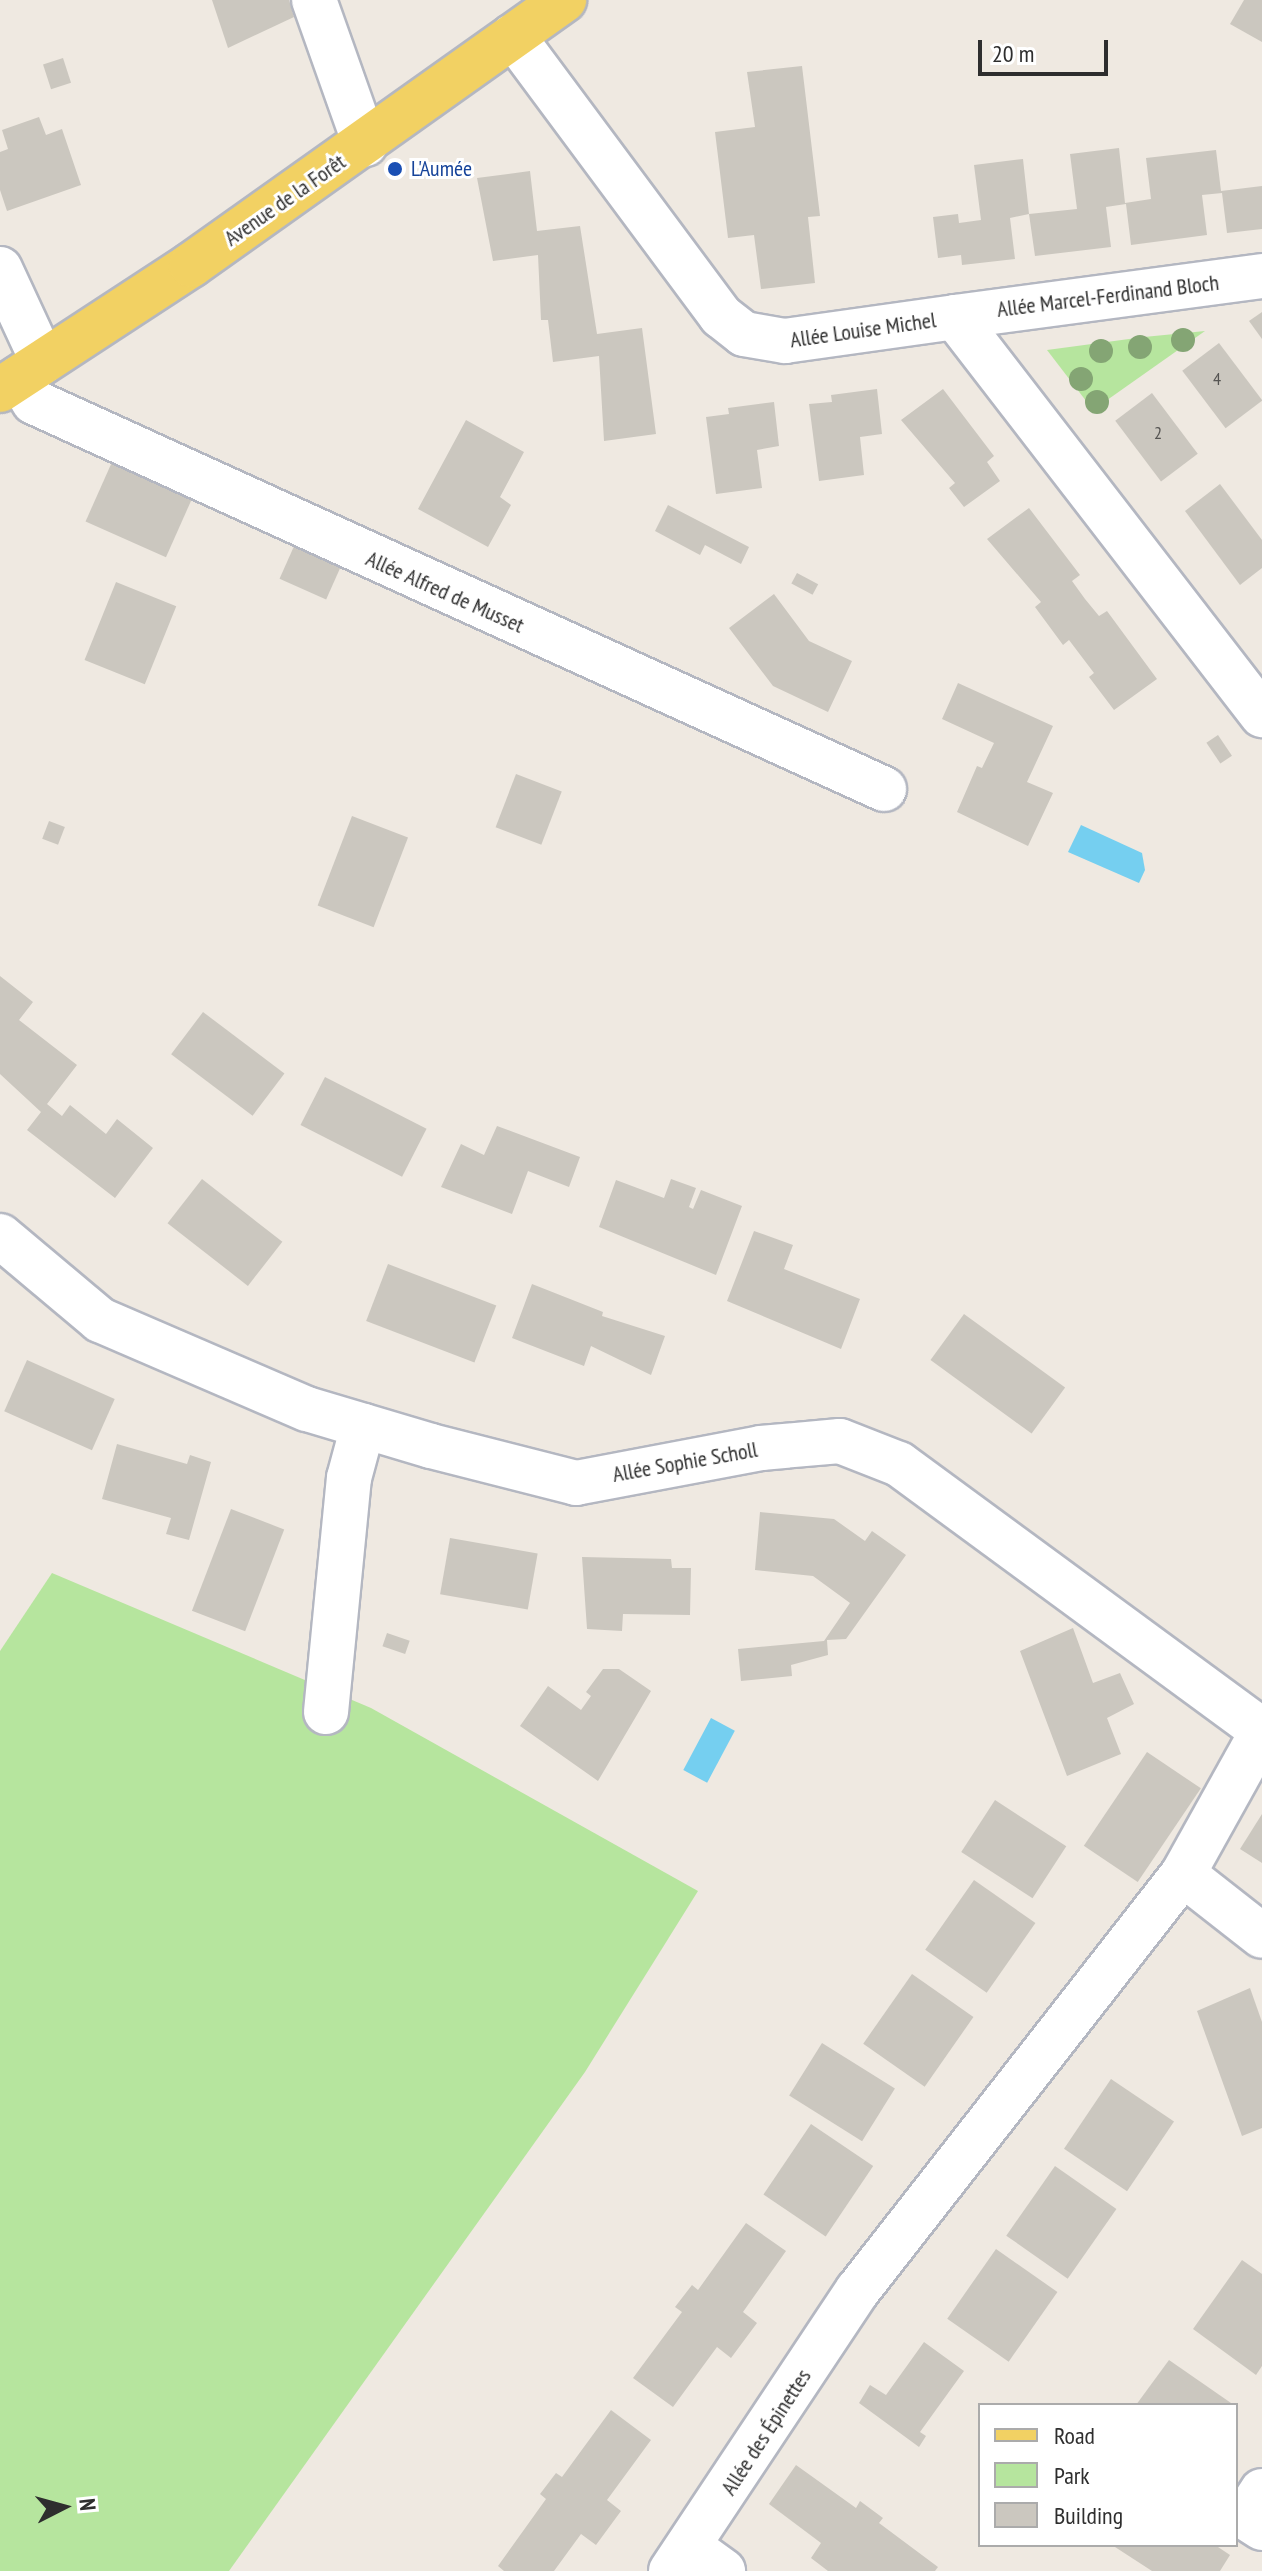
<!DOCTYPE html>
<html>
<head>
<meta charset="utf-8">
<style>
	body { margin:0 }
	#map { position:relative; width:1262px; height:2571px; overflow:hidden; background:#efe9e1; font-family:"PT Sans Narrow",sans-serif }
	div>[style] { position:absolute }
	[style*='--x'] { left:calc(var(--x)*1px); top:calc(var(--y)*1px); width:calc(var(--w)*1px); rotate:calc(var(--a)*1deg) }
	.green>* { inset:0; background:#b6e59e }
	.water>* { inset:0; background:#75cff0; transform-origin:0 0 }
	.building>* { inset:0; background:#cbc7bf; transform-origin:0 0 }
	.roads { filter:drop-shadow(2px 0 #b4b7c1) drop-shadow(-2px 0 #b4b7c1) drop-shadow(0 2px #b4b7c1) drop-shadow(0 -2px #b4b7c1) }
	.street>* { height:44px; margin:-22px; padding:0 22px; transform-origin:22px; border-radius:22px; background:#fff }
	.primary>* { height:44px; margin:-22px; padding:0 22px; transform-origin:22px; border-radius:22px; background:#f2d163 }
	.trees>* { width:24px; height:24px; margin:-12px; border-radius:50%; background:#84a574 }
	.dots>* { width:22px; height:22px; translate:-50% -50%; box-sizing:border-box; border:4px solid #fff; border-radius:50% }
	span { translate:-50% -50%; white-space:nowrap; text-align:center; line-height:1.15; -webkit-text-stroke:6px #fff; paint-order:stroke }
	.number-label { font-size:18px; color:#555452 }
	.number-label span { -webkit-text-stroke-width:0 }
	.transit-label { font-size:22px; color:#164399 }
	.left { translate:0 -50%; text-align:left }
	.street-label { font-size:22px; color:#2e2e2e }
	.legend { position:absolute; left:978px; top:2403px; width:260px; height:144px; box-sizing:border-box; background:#fff; border:2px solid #ababab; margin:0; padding:10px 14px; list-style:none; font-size:24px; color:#2e2e2e }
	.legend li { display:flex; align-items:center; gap:16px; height:40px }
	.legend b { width:40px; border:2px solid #ababab }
	.north { position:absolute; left:24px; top:2467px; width:80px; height:80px; -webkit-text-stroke:6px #fff; paint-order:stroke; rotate:84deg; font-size:22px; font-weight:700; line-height:32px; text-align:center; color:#2e2e2e }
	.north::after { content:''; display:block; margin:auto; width:28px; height:36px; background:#2e2e2e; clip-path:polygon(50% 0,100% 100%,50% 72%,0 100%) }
	.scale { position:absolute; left:978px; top:40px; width:130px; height:36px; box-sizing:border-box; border:4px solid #2e2e2e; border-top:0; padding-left:10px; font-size:24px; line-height:28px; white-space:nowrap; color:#2e2e2e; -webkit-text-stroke:6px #fff; paint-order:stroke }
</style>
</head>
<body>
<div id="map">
	<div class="green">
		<div style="clip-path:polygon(1205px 331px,1093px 410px,1047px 350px,1144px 337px)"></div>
		<div style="clip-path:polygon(52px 1573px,371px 1708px,698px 1891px,585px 2072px,229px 2571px,0 2571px,0 1651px)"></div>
	</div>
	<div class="water">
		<div style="clip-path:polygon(1081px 825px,1142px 853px,1145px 870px,1139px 883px,1068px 852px)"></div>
		<div style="left:711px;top:1718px;width:27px;height:59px;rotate:28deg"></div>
	</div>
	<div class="building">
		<div style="clip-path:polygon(212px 0,289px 0,294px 17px,228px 48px)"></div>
		<div style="clip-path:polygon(1244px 0,1262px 0,1262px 42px,1230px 24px)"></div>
		<div style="left:63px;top:58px;width:26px;height:21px;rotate:72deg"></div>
		<div style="clip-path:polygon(802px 66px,820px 216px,808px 217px,815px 283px,761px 289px,754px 235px,728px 238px,715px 132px,755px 127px,747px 72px)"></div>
		<div style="clip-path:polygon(39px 117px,46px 135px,62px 129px,81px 185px,7px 211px,0 190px,0 152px,8px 149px,2px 130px)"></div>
		<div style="clip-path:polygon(1119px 148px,1125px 203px,1151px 199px,1146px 158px,1216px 150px,1221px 191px,1262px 186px,1262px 229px,1227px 233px,1222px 193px,1202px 195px,1207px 235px,1131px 245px,1126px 204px,1106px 207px,1111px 247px,1035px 256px,1029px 214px,1077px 209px,1070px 154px)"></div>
		<div style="clip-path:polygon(1023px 159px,1029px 214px,1010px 218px,1015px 259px,962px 265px,961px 255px,938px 258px,933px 217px,958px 214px,959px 223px,981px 220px,974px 165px)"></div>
		<div style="clip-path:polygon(530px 171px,537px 231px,580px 226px,597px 334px,642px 328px,656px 434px,604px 441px,599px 356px,553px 362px,548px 320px,541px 320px,538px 255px,493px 261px,477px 178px)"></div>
		<div style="clip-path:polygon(1262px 312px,1262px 339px,1249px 321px)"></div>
		<div style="left:1219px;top:343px;width:72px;height:46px;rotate:53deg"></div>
		<div style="clip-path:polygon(877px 389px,882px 434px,860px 437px,864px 475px,819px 481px,809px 404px,832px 402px,831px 395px)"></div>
		<div style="clip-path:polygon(943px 389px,994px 456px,987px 462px,1000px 481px,964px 507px,949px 488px,955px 483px,901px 420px)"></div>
		<div style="left:1152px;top:393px;width:76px;height:46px;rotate:53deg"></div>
		<div style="clip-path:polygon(774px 402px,779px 446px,757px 450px,762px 488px,716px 494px,706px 417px,729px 414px,728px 408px)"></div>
		<div style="clip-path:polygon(466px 420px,524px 452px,500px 497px,511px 505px,488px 547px,418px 509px)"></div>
		<div style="left:112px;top:462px;width:88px;height:65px;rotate:24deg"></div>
		<div style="clip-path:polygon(1220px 484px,1262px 540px,1262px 568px,1240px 585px,1185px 511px)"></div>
		<div style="clip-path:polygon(668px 505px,749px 547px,741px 564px,705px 545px,700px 555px,655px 531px)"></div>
		<div style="clip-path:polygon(1029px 508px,1080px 575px,1072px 581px,1085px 599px,1099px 616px,1107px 611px,1157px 679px,1114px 710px,1089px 677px,1094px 673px,1069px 640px,1063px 645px,1035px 607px,1041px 602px,987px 539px)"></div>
		<div style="left:295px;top:544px;width:51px;height:38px;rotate:24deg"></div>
		<div style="left:797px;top:573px;width:24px;height:12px;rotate:28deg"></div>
		<div style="left:116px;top:582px;width:65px;height:84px;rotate:22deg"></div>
		<div style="clip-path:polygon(774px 594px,809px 641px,852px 661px,828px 712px,773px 686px,729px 628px)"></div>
		<div style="clip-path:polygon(958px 683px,1053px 726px,1027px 782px,1053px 793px,1028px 846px,957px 812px,977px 766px,982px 768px,994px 743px,942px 719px)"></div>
		<div style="left:1218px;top:735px;width:25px;height:14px;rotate:56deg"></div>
		<div style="left:516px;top:774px;width:49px;height:57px;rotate:21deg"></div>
		<div style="left:352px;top:816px;width:60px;height:96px;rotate:21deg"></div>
		<div style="left:49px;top:821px;width:17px;height:19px;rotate:21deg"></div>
		<div style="clip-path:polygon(0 976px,33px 1002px,19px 1020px,77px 1065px,47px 1104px,62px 1116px,70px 1105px,106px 1134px,117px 1119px,153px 1148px,115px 1198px,27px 1130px,41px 1112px,0 1074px)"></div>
		<div style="left:203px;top:1012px;width:102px;height:53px;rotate:37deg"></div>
		<div style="left:325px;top:1077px;width:114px;height:54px;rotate:27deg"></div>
		<div style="clip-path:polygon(497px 1126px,580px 1157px,569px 1187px,528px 1171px,512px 1214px,441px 1187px,461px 1144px,484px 1155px)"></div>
		<div style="left:202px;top:1179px;width:102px;height:56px;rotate:38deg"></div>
		<div style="clip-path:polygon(671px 1179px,696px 1188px,689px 1207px,693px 1209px,701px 1190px,742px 1206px,716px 1275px,599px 1227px,616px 1180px,664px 1198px)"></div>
		<div style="clip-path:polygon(754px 1231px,793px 1245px,784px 1269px,860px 1299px,841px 1349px,727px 1301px)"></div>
		<div style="left:388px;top:1264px;width:116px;height:61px;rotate:21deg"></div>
		<div style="clip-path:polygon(532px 1284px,603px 1312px,602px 1316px,665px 1336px,651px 1375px,591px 1346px,584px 1366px,512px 1338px)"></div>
		<div style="left:964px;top:1314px;width:125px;height:57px;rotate:36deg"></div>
		<div style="left:27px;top:1360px;width:96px;height:56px;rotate:24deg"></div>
		<div style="clip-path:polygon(117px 1444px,187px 1464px,190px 1455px,211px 1462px,189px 1540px,166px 1534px,171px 1518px,102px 1499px)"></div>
		<div style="left:231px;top:1509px;width:57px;height:109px;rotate:21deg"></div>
		<div style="clip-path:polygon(760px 1512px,834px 1519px,865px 1541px,872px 1531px,906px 1555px,846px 1639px,827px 1640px,828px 1655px,791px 1665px,792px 1676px,741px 1681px,738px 1649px,824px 1641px,850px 1603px,813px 1576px,755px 1570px)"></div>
		<div style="left:450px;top:1538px;width:89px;height:57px;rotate:10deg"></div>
		<div style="clip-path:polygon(582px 1557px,671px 1559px,672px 1568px,691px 1568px,690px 1615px,623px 1614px,622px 1631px,587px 1629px)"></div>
		<div style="clip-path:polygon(1073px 1628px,1093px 1683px,1120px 1673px,1134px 1704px,1107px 1718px,1121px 1754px,1067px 1776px,1020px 1651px)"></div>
		<div style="left:387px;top:1633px;width:24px;height:14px;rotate:19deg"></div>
		<div style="clip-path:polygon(603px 1669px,619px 1669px,651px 1691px,598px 1781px,520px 1726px,548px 1686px,581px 1710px,591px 1696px,586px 1692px)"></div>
		<div style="left:1147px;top:1752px;width:65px;height:113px;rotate:34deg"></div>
		<div style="left:995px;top:1800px;width:85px;height:62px;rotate:33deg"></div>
		<div style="clip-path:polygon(1262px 1814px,1262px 1863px,1240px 1849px)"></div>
		<div style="left:974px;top:1880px;width:75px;height:85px;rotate:35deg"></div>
		<div style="left:912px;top:1974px;width:75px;height:85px;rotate:35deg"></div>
		<div style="clip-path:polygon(1250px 1988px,1262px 2022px,1262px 2128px,1242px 2136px,1197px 2011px)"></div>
		<div style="left:822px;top:2043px;width:86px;height:62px;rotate:32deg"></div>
		<div style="left:1111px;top:2079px;width:76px;height:84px;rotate:34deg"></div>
		<div style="left:811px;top:2124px;width:75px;height:85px;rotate:34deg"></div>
		<div style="left:1055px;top:2166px;width:75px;height:85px;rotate:35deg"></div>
		<div style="clip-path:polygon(746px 2223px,786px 2251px,743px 2312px,757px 2323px,731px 2358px,717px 2347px,673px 2407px,633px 2378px,682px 2312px,675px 2307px,692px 2285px,698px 2290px)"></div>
		<div style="left:996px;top:2249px;width:75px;height:85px;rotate:35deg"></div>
		<div style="clip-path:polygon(1242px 2260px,1262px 2274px,1262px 2366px,1256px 2375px,1193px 2329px)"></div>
		<div style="clip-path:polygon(924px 2342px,964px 2371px,920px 2432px,926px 2436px,919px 2447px,859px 2403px,870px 2385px,886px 2395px)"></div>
		<div style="clip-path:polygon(1169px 2360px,1231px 2403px,1230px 2405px,1136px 2405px)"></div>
		<div style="clip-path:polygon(611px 2410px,651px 2440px,607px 2500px,621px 2511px,596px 2545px,581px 2534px,554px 2571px,504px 2571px,498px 2566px,546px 2499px,540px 2494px,556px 2473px,562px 2477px)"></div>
		<div style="clip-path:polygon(796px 2465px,856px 2508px,860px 2501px,883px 2518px,879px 2523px,938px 2567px,935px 2571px,828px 2571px,811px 2558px,821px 2543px,769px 2504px)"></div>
		<div style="clip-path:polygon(1215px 2545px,1230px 2555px,1220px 2571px,1152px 2571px,1115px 2547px)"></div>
	</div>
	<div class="roads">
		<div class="street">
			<div style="--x:314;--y:0;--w:153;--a:70.5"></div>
			<div style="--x:513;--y:36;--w:349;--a:53.4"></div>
			<div style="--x:721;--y:316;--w:29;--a:38"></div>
			<div style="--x:744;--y:334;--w:42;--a:9.7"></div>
			<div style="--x:785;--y:341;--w:172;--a:-8"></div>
			<div style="--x:955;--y:317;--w:503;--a:52.35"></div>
			<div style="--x:0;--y:269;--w:102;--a:65.2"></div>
			<div style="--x:955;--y:317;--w:310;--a:-7.6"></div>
			<div style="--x:19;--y:378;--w:28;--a:58"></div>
			<div style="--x:34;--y:402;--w:934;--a:24.48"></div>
			<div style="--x:0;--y:1236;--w:131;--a:40"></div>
			<div style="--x:100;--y:1320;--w:225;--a:23.3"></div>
			<div style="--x:307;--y:1409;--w:129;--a:16.6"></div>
			<div style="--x:431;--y:1446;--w:150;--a:14.3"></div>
			<div style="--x:576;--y:1483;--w:188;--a:-10.7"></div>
			<div style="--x:761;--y:1448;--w:79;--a:-5.1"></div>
			<div style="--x:840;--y:1441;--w:63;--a:21.3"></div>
			<div style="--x:899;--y:1464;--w:451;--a:36.3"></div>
			<div style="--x:326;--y:1712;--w:235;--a:-84.4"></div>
			<div style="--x:349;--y:1478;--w:54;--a:-74.9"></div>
			<div style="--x:1183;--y:1874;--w:100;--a:38.1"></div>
			<div style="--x:1262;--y:2491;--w:31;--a:123"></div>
			<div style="--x:1245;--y:2517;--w:20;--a:33"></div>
			<div style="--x:690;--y:2547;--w:41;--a:36"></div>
			<div style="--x:671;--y:2571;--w:338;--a:-56.4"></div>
			<div style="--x:858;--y:2290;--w:528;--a:-52"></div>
			<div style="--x:1183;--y:1874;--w:162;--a:-60.9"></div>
		</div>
		<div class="primary">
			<div style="--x:0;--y:390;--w:228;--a:-33.2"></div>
			<div style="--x:191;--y:265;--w:458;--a:-35.4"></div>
		</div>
	</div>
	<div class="trees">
		<div style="left:1183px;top:340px"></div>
		<div style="left:1140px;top:347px"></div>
		<div style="left:1101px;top:351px"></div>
		<div style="left:1081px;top:379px"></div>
		<div style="left:1097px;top:402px"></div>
	</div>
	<div class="dots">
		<div style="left:395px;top:169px;background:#1a4fb4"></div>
	</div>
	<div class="number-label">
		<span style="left:1217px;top:379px">4</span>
		<span style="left:1158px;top:433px">2</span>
	</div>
	<div class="transit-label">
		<span class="left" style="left:411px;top:169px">L'Aumée</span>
	</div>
	<div class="street-label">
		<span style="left:285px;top:200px;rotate:-35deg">Avenue de la Forêt</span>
		<span style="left:1108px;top:296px;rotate:-7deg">Allée Marcel-Ferdinand Bloch</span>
		<span style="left:863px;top:330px;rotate:-8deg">Allée Louise Michel</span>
		<span style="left:445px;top:592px;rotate:24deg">Allée Alfred de Musset</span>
		<span style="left:685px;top:1462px;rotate:-10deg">Allée Sophie Scholl</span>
		<span style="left:766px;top:2432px;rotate:-57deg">Allée des Épinettes</span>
	</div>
	<ul class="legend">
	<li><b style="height:10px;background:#f2d163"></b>Road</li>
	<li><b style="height:22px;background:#b6e59e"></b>Park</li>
	<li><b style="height:22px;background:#cbc7bf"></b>Building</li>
	</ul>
	<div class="north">N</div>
	<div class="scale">20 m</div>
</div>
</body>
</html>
